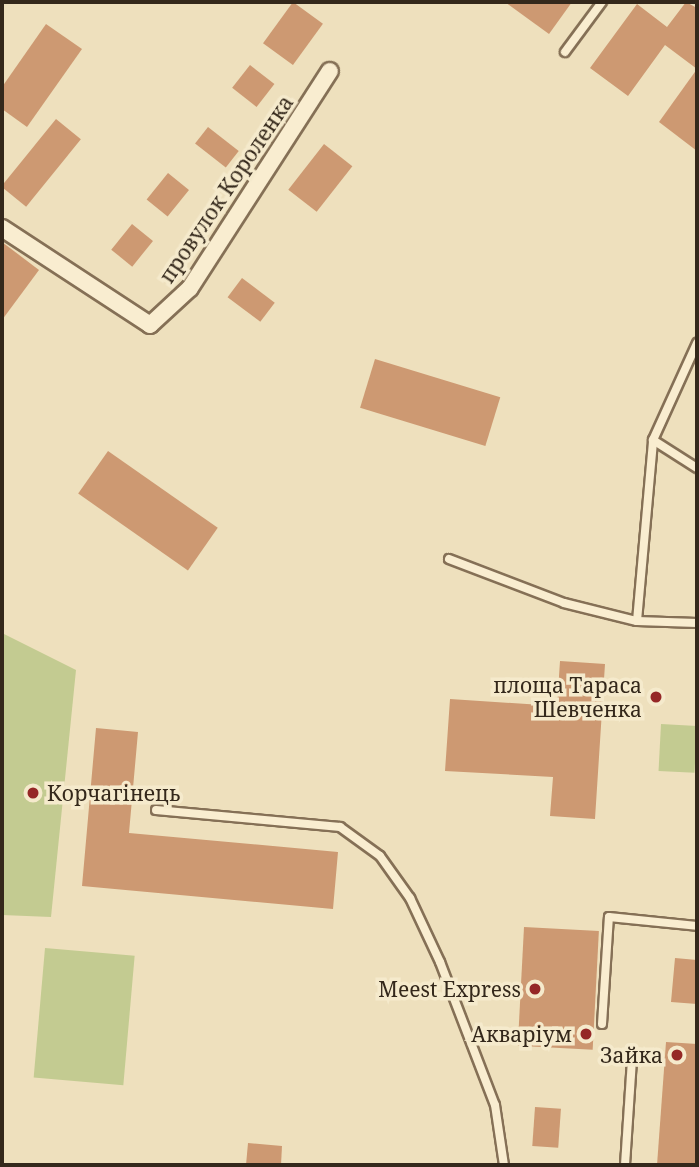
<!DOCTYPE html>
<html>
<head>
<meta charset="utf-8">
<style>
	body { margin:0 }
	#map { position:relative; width:699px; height:1167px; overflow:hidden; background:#eee0bd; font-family:"Noto Serif",serif }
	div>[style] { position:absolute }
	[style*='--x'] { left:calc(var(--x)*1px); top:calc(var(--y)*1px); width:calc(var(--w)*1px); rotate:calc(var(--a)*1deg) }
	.green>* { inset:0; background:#c3cb91; transform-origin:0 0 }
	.building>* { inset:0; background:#cd9972; transform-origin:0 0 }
	.roads { filter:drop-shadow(2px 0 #857056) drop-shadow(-2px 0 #857056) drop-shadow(0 2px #857056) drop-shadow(0 -2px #857056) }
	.service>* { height:8px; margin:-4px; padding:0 4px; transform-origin:4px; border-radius:4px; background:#f9edd0 }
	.minor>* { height:16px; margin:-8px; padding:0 8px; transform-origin:8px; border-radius:8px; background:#f9edd0 }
	.dots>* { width:19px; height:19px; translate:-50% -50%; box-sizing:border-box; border:4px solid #f5eacc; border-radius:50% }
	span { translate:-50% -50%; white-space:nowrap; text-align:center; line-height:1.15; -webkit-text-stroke:7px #f5eacc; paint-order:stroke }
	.street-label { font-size:21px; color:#34281b }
	.poi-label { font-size:21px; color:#34281b }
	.right { translate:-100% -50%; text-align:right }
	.left { translate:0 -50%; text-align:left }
	.frame { position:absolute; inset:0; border:4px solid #34281b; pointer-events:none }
</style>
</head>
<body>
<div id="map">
	<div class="green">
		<div style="clip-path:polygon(2px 633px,76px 670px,51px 917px,2px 915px)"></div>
		<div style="left:661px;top:724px;width:36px;height:47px;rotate:3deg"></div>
		<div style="left:45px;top:948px;width:90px;height:130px;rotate:5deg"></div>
	</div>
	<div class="building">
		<div style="left:293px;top:2px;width:37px;height:51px;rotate:36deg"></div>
		<div style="clip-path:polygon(505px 2px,572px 2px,549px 34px)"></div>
		<div style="clip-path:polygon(686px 2px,697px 8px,697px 69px,665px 45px,628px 96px,590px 68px,637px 4px,667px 27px)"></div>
		<div style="clip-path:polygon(46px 24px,82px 49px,27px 127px,2px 109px,2px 87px)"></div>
		<div style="left:250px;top:65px;width:31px;height:29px;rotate:38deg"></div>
		<div style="clip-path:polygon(697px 69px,697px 151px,659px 122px)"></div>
		<div style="left:56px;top:119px;width:32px;height:87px;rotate:39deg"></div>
		<div style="left:208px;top:127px;width:39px;height:21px;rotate:38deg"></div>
		<div style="left:324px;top:144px;width:36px;height:58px;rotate:38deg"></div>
		<div style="left:168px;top:173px;width:27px;height:34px;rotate:39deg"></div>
		<div style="left:132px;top:224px;width:27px;height:33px;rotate:39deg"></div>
		<div style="clip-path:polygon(2px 242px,39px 270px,2px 320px)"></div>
		<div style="left:242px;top:278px;width:41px;height:24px;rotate:37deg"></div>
		<div style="left:375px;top:359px;width:131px;height:51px;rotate:17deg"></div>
		<div style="left:108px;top:451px;width:134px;height:52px;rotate:35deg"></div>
		<div style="clip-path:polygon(560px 661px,605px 664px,595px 819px,550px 816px,553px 777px,445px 771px,450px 699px,557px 706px)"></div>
		<div style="clip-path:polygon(96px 728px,138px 732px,129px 833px,338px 852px,333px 909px,82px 886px)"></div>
		<div style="left:524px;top:927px;width:75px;height:119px;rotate:3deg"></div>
		<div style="clip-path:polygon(675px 958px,697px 960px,697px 1004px,671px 1002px)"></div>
		<div style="clip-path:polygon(666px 1042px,697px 1044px,697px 1165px,657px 1165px)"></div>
		<div style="left:535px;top:1107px;width:26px;height:39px;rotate:4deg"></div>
		<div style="clip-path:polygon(248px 1143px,282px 1146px,281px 1165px,246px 1165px)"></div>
	</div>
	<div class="roads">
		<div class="service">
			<div style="--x:565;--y:52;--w:62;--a:-53.5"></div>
			<div style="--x:653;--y:440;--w:52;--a:32.5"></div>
			<div style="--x:449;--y:559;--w:123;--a:20.9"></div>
			<div style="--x:564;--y:603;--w:75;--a:13.9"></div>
			<div style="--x:637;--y:621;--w:60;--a:1.9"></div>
			<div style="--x:637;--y:621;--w:182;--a:-84.9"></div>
			<div style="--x:653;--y:440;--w:107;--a:-65.6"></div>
			<div style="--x:156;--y:810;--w:185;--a:5.3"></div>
			<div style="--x:340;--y:827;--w:49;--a:35.9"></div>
			<div style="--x:380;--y:856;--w:52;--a:54.5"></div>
			<div style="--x:410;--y:898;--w:71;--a:64.9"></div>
			<div style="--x:440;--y:962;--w:153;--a:69"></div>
			<div style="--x:495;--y:1105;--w:61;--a:81.5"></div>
			<div style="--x:602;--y:1024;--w:107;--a:-86.3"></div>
			<div style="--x:609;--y:917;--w:88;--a:5.8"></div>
			<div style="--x:625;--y:1165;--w:105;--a:-86.2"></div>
		</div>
		<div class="minor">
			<div style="--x:2;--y:228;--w:177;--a:33.2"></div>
			<div style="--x:150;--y:325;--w:54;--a:-42.8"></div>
			<div style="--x:190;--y:288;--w:258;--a:-57.2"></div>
		</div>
	</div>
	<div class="dots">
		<div style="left:656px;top:697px;background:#952726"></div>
		<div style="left:33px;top:793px;background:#952726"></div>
		<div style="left:535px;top:989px;background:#952726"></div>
		<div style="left:586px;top:1034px;background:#952726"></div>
		<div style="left:677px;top:1055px;background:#952726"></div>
	</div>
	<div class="street-label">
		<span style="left:226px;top:189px;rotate:-56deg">провулок Короленка</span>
	</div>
	<div class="poi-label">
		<span class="right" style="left:642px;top:697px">площа Тараса<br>Шевченка</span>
		<span class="left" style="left:47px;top:793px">Корчагінець</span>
		<span class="right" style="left:521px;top:989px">Meest Express</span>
		<span class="right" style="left:572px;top:1034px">Акваріум</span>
		<span class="right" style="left:663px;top:1055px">Зайка</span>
	</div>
	<div class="frame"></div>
</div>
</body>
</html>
